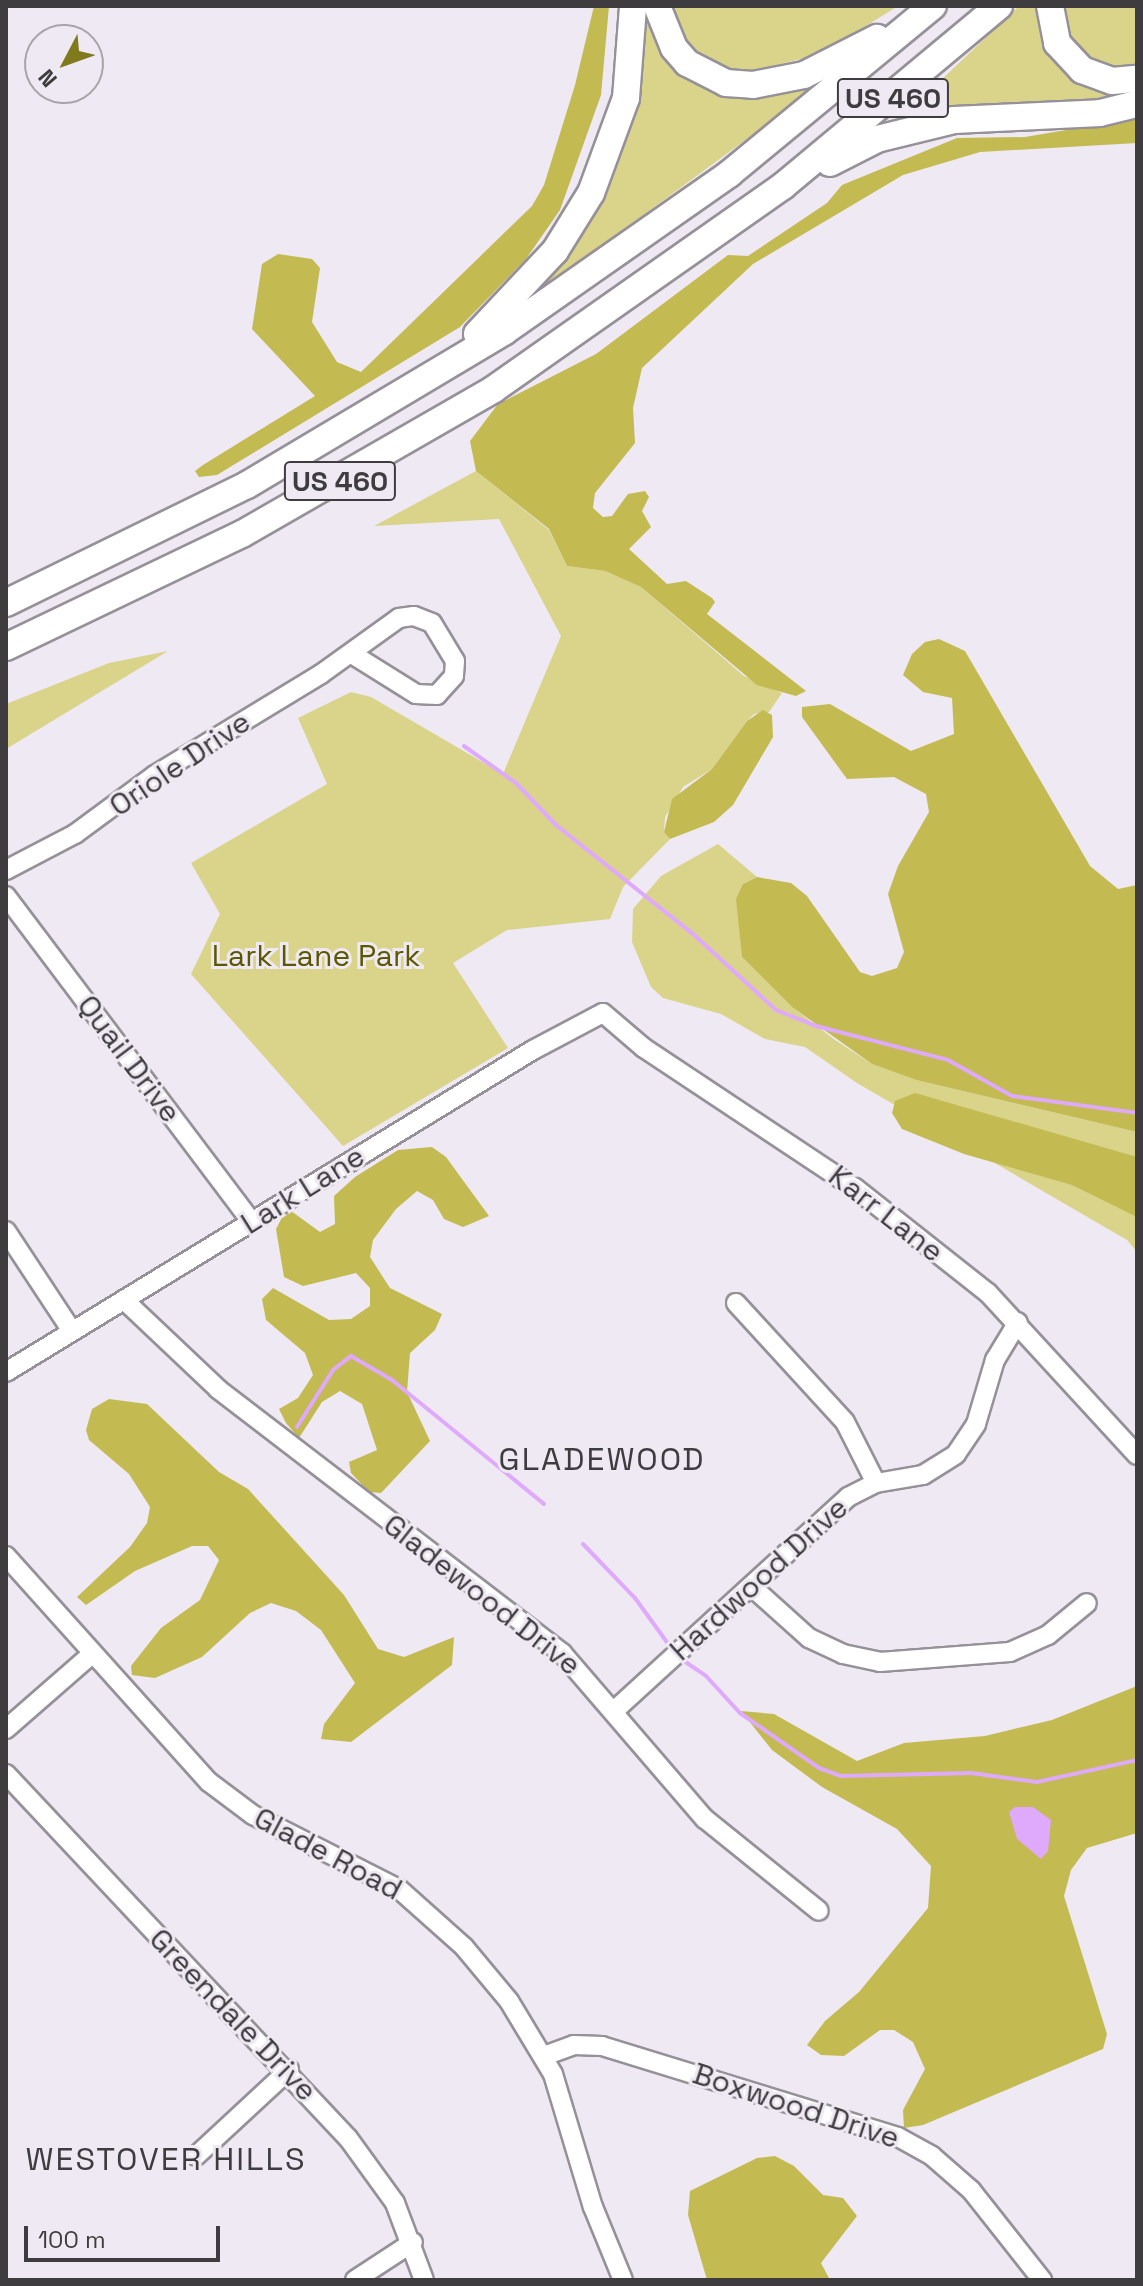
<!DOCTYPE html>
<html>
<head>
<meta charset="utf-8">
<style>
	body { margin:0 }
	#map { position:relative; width:1143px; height:2286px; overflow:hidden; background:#eee9f2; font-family:"Space Grotesk",sans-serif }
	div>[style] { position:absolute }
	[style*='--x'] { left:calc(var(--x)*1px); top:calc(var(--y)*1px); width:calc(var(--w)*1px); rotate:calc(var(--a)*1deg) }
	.green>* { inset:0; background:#d9d48a }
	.forest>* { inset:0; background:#c3bb52 }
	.water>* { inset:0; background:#dfa9fc }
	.stream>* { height:4px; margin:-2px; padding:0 2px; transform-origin:2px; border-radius:2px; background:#dfa9fc }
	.roads { filter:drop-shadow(2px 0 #969199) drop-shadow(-2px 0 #969199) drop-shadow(0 2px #969199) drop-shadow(0 -2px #969199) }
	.minor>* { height:18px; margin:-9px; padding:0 9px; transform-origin:9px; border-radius:9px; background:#fff }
	.highway>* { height:26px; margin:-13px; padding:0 13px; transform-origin:13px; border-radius:13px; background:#fff }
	span { translate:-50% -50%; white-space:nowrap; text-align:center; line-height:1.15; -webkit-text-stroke:6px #eee9f2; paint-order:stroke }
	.shield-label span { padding:2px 6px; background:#eee9f2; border:2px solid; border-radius:6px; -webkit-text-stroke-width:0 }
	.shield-label { font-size:28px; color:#3e3c3f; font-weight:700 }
	.street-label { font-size:30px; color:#3e3c3f }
	.park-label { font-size:30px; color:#5d5702 }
	.neighbourhood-label { font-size:32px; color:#3e3c3f; letter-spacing:2px }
	.frame { position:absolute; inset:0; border:8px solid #3e3c3f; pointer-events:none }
	.north { position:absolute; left:24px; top:24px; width:80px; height:80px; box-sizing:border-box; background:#eee9f2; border:2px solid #a8a4aa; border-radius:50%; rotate:229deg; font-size:22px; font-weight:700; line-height:32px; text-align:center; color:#3e3c3f }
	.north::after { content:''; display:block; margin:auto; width:28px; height:36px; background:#80791e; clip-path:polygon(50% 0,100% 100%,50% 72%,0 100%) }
	.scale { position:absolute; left:24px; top:2226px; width:196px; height:36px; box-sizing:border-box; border:4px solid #3e3c3f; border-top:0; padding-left:10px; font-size:24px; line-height:28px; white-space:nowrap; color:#3e3c3f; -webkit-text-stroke:6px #eee9f2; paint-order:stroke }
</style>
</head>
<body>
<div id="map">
	<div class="green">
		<div style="clip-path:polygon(639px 6px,649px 6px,704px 82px,830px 71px,771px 121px,509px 314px,591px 210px)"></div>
		<div style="clip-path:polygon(670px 6px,898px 6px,821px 54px,752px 71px,729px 68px,696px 52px,673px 19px)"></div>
		<div style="clip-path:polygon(1019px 6px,1041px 6px,1051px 49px,1076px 80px,1137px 88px,1137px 94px,1098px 103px,993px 105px,901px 118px)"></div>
		<div style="clip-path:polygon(1060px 6px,1137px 6px,1137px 67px,1114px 70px,1089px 60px,1066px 37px)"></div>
		<div style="clip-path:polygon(476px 471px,549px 530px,567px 566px,605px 571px,641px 587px,744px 676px,782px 693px,769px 712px,754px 714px,747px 721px,712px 769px,683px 787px,665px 817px,664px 831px,670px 839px,623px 887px,610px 919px,507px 930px,453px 963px,508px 1048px,343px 1146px,191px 974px,220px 914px,191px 863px,327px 784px,298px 718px,351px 692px,371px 697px,503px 774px,561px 636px,499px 519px,374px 526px)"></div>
		<div style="clip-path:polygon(168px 651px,6px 749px,6px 704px,109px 663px)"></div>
		<div style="clip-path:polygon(718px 844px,757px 877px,743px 884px,737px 899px,742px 957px,792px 1007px,835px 1040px,872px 1064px,916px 1080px,1137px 1132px,1137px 1252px,1127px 1240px,857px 1083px,805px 1047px,765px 1039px,721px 1014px,663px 998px,651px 987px,632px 942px,633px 909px,661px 876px)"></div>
	</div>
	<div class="forest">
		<div style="clip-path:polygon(594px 6px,609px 6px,601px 95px,560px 210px,526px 259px,460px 327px,217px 475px,199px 477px,195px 471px,203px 465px,315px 396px,252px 329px,262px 264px,278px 254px,312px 259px,320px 268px,312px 322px,337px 362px,361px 372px,532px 206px,544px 185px,575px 85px)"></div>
		<div style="clip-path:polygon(1137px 118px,1137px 143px,980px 152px,903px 175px,753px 264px,642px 368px,633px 408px,635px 443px,595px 493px,593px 508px,603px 517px,612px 516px,628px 494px,645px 491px,649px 497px,642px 511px,651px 527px,629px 549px,667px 584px,686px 581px,712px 598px,715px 602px,707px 614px,806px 691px,796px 696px,757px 685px,641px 587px,605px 571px,567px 566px,549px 529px,476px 471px,470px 441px,498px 404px,596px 354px,728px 255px,748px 256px,827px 203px,842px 185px,957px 138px,1025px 137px)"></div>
		<div style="clip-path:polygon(939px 639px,965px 651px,1090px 866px,1118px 889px,1137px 885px,1137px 1132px,916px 1080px,872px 1064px,792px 1007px,742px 957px,736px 899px,743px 884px,757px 877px,791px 883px,807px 896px,860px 972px,872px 976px,897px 968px,904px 952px,888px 894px,898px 866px,929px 812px,926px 794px,894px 777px,847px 779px,802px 717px,802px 707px,830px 704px,911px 751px,954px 734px,952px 698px,923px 692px,903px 675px,912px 654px,925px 642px)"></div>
		<div style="clip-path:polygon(763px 710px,772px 715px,773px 737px,733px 805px,714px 822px,670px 839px,664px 832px,672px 799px,712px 769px,747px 721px)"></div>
		<div style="clip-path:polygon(915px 1093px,1137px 1157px,1137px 1217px,1072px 1185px,964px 1154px,902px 1129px,892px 1113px,895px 1101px)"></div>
		<div style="clip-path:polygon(432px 1147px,446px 1157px,489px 1216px,463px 1227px,444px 1219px,433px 1200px,417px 1191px,396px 1209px,373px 1240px,370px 1257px,390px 1288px,442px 1314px,435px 1330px,410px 1353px,407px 1392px,430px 1441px,381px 1493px,369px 1492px,351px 1473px,349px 1462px,377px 1450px,362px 1404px,340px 1391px,322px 1402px,299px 1438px,286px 1423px,279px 1409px,298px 1398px,313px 1375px,305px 1353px,266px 1320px,262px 1299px,273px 1288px,329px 1320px,351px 1319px,370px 1306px,370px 1288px,356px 1273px,303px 1286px,284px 1277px,276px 1229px,287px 1208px,320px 1232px,335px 1224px,334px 1196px,355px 1177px,398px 1150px)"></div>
		<div style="clip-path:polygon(109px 1399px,147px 1404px,219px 1472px,248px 1489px,344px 1595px,378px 1649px,404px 1657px,454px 1637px,452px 1665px,351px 1742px,321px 1739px,324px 1724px,355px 1683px,321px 1630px,296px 1611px,271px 1603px,250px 1613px,202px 1657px,155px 1678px,132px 1675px,131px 1666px,161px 1628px,200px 1600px,219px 1560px,208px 1546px,192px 1546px,135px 1571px,86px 1605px,77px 1597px,130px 1547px,147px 1523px,150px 1507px,129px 1474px,89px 1440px,86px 1430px,92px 1409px)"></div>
		<div style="clip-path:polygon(1137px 1686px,1137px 1833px,1087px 1848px,1071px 1870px,1064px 1896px,1107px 2034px,1103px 2049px,923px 2125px,904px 2128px,903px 2110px,925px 2069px,913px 2042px,894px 2030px,880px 2030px,844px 2056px,821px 2055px,807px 2045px,825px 2021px,859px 1992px,928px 1908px,931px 1866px,897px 1829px,822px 1787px,772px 1750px,741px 1711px,774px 1714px,857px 1761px,904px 1743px,985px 1736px,1052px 1720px)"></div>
		<div style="clip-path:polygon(775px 2156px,794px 2166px,823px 2195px,843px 2198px,857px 2216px,821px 2263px,830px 2280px,707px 2280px,688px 2215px,690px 2191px,757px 2158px)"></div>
	</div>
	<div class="water">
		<div style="clip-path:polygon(1015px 1807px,1033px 1807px,1051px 1820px,1048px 1851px,1041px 1859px,1017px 1839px,1009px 1812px)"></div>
	</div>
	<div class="stream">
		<div style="--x:464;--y:746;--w:64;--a:35.4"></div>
		<div style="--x:516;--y:783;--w:58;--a:46.4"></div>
		<div style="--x:556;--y:825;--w:174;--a:38.5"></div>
		<div style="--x:692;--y:933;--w:114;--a:42.5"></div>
		<div style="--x:776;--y:1010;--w:43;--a:21.8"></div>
		<div style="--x:816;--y:1026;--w:136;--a:14.4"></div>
		<div style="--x:948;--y:1060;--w:73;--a:29.4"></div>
		<div style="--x:1012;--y:1096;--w:126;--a:7.7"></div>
		<div style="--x:297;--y:1427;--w:67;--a:-57.7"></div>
		<div style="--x:333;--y:1370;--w:23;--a:-38"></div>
		<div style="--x:351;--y:1356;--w:48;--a:30.3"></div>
		<div style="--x:392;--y:1380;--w:196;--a:39.2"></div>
		<div style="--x:583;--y:1544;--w:75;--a:46.1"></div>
		<div style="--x:635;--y:1598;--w:58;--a:54.1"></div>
		<div style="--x:684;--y:1661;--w:27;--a:34"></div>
		<div style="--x:706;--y:1676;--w:50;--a:47.4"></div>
		<div style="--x:740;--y:1713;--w:96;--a:34.8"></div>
		<div style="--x:819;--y:1768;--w:23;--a:20"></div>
		<div style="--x:841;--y:1776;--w:130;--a:-1.3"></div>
		<div style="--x:971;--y:1773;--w:67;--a:7.8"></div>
		<div style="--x:1037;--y:1782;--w:102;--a:-12.4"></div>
	</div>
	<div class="roads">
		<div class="minor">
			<div style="--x:6;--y:870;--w:78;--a:-27.6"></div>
			<div style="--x:75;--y:834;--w:99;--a:-36.4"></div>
			<div style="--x:155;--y:775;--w:194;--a:-31.3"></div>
			<div style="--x:321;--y:674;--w:96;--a:-35.7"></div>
			<div style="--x:399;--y:618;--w:15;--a:-8"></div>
			<div style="--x:414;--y:616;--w:19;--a:21"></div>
			<div style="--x:432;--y:623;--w:44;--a:58.8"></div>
			<div style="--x:455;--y:661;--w:15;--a:94"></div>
			<div style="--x:454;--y:676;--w:25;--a:132"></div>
			<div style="--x:437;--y:695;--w:21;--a:-177"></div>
			<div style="--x:416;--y:694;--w:75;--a:-148"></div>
			<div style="--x:6;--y:896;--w:408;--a:53"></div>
			<div style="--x:6;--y:1231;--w:120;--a:56.6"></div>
			<div style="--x:124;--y:1300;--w:129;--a:43.4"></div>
			<div style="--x:218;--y:1389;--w:434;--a:37.5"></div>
			<div style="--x:562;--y:1653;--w:219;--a:49.3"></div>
			<div style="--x:705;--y:1819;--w:146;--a:38.9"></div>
			<div style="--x:736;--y:1303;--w:161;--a:47.5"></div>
			<div style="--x:845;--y:1422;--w:68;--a:63.1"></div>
			<div style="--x:6;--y:1372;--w:618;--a:-31.43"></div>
			<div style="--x:533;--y:1050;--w:79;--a:-27.9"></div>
			<div style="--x:603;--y:1013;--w:54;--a:40.5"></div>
			<div style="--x:644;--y:1048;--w:253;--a:33.6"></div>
			<div style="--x:855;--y:1188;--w:169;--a:38.3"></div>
			<div style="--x:988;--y:1293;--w:220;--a:47.4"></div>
			<div style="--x:6;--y:1556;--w:304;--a:48.1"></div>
			<div style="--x:209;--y:1782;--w:55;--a:36.9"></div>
			<div style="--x:253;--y:1815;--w:164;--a:26.9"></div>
			<div style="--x:399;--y:1889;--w:87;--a:41.7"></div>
			<div style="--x:464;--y:1947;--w:70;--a:50.2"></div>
			<div style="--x:509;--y:2001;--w:85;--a:58.9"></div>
			<div style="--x:553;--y:2074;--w:139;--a:73.3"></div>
			<div style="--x:593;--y:2207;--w:79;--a:67.7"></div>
			<div style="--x:751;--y:1586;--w:78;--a:41.9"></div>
			<div style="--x:809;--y:1638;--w:38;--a:25"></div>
			<div style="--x:843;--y:1654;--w:38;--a:12"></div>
			<div style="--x:880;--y:1662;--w:130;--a:-4.4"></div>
			<div style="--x:1010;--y:1652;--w:42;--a:-24.1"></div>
			<div style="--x:1048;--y:1635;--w:50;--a:-39.4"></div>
			<div style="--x:615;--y:1710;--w:316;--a:-42.4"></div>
			<div style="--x:848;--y:1497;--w:31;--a:-27"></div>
			<div style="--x:876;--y:1483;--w:48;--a:-9.7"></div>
			<div style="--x:923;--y:1475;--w:39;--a:-32"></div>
			<div style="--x:956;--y:1454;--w:36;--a:-56"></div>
			<div style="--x:976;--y:1424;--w:67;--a:-73.5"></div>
			<div style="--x:995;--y:1360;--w:44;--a:-58.8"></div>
			<div style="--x:6;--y:1729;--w:114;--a:-41.1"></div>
			<div style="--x:6;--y:1774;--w:499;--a:46.8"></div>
			<div style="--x:348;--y:2138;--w:80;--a:54.1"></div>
			<div style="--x:395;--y:2203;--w:82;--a:69.4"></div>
			<div style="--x:544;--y:2056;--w:32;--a:-20"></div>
			<div style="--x:574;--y:2045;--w:28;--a:2"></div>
			<div style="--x:602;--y:2046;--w:310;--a:17.1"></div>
			<div style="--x:898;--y:2137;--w:39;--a:29"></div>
			<div style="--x:932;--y:2156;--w:52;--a:41.1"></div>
			<div style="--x:971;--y:2190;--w:115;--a:51.7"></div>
			<div style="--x:196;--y:2156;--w:127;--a:-42.8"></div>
			<div style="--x:355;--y:2280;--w:69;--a:-33.2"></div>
		</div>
		<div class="highway">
			<div style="--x:657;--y:6;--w:45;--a:68"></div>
			<div style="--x:674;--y:48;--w:20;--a:49"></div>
			<div style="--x:687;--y:63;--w:44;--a:27.1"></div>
			<div style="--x:726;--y:83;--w:27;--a:4"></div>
			<div style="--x:753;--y:85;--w:52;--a:-11.1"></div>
			<div style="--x:804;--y:75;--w:82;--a:-26.9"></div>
			<div style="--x:1050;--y:6;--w:38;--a:79"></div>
			<div style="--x:1057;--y:43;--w:37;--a:47"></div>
			<div style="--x:1082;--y:70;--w:32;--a:20"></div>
			<div style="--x:1112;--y:81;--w:25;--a:-5"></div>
			<div style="--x:830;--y:163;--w:53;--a:-27.1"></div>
			<div style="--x:877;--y:139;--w:79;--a:-13.9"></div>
			<div style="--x:954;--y:120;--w:146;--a:-2.7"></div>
			<div style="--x:1100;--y:113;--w:38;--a:-14"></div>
			<div style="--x:477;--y:334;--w:114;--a:-46.8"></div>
			<div style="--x:555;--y:251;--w:68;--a:-58.2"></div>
			<div style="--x:591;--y:193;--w:101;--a:-69.8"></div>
			<div style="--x:626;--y:98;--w:92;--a:-85.6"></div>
			<div style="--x:6;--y:603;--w:268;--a:-26.1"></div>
			<div style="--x:247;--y:485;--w:300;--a:-30.8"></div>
			<div style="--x:505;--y:331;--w:274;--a:-35"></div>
			<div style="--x:729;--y:174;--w:264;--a:-39.5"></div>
			<div style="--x:6;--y:647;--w:262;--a:-25.6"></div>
			<div style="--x:242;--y:534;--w:291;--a:-29.9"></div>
			<div style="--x:494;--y:389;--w:353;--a:-35.1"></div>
			<div style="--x:783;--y:186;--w:281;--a:-39.8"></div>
		</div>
	</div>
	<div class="shield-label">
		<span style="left:893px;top:98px">US 460</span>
		<span style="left:340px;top:481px">US 460</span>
	</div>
	<div class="street-label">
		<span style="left:180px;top:764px;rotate:-34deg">Oriole Drive</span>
		<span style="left:129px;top:1059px;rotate:53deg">Quail Drive</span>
		<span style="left:303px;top:1190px;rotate:-32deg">Lark Lane</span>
		<span style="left:886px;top:1214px;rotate:38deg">Karr Lane</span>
		<span style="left:759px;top:1579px;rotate:-42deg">Hardwood Drive</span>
		<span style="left:482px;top:1595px;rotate:38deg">Gladewood Drive</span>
		<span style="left:328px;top:1854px;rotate:28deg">Glade Road</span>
		<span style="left:233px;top:2015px;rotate:46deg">Greendale Drive</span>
		<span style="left:796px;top:2106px;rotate:18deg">Boxwood Drive</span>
	</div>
	<div class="park-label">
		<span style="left:316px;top:956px">Lark Lane Park</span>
	</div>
	<div class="neighbourhood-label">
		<span style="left:602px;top:1459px">GLADEWOOD</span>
		<span style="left:166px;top:2159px">WESTOVER HILLS</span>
	</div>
	<div class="frame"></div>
	<div class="north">N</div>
	<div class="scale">100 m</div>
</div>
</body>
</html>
